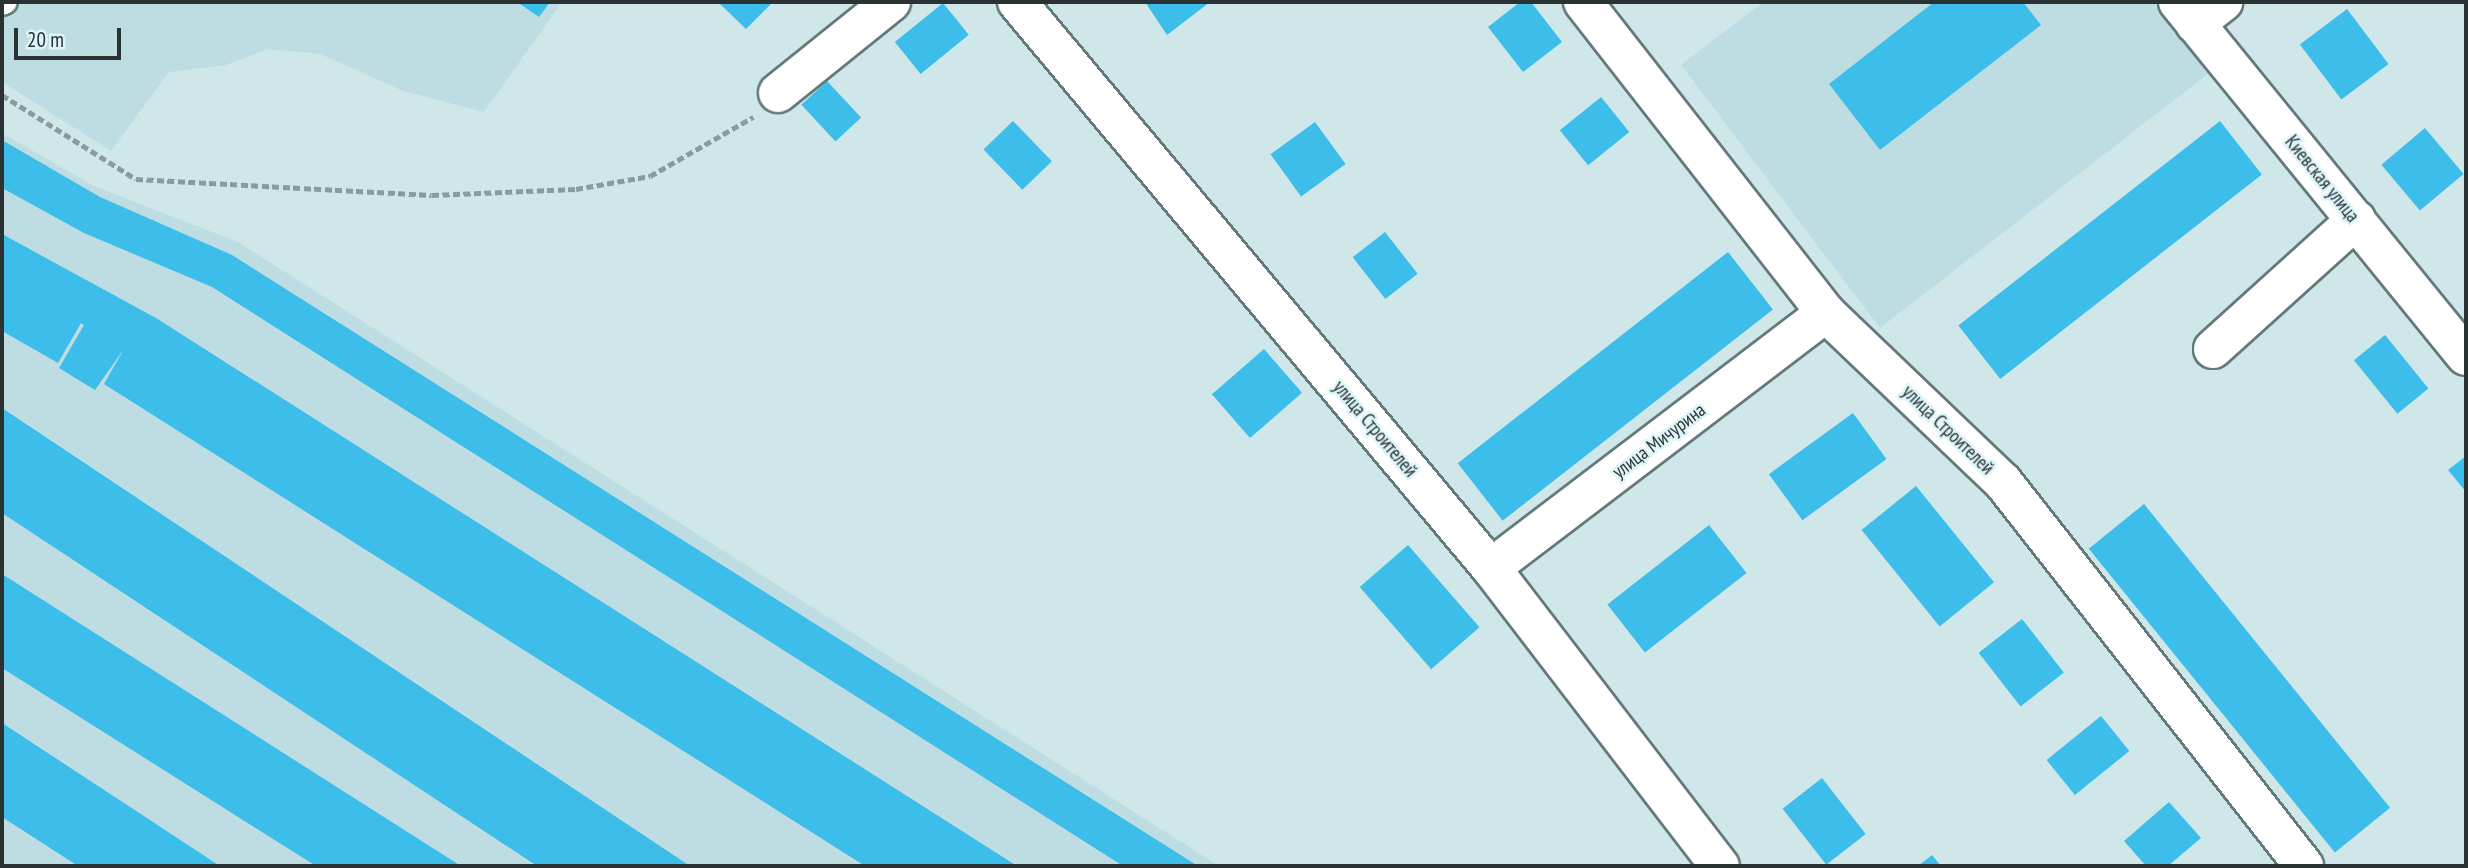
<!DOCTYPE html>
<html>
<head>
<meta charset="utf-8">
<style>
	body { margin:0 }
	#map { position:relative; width:2468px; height:868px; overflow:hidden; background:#d0e7ea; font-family:"PT Sans Narrow",sans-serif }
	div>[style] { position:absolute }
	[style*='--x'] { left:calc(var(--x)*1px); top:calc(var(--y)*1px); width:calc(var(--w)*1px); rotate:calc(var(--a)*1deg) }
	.built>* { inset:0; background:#bddde2 }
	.building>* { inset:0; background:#3dbdea; transform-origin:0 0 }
	.path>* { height:4.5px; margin-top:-2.25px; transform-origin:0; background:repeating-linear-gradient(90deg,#8a9b9d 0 7px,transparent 0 10.5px) }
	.roads { filter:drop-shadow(2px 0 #64797c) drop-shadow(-2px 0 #64797c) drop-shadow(0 2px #64797c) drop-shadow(0 -2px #64797c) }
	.service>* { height:21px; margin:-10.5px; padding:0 10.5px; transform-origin:10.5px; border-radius:10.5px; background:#fff }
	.minor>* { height:38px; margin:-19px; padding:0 19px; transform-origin:19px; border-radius:19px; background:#fff }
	span { translate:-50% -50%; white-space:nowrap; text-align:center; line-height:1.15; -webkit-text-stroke:5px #ddf4f8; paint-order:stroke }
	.street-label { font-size:19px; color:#2a3234 }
	.frame { position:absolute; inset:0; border:4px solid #2a3234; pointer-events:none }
	.scale { position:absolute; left:14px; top:28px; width:107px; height:32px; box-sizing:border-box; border:4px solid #2a3234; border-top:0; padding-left:9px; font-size:21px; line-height:24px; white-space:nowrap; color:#2a3234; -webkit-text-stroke:5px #ddf4f8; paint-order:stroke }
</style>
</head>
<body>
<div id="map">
	<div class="built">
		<div style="clip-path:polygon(2px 2px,562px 2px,484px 112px,403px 91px,320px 54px,268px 49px,226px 65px,169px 72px,111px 151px,2px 82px)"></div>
		<div style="clip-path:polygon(1763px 2px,2173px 2px,2222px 63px,1880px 328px,1681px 65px)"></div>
		<div style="clip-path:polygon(2px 133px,94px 186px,238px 242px,1219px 866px,2px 866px)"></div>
	</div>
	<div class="building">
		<div style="clip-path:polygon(517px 2px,550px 2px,539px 17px)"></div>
		<div style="clip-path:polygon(718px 2px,773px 2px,746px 29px)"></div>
		<div style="clip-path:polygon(1145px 2px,1210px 2px,1167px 35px)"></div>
		<div style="clip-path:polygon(1520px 2px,1531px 2px,1562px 42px,1523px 72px,1488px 27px)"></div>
		<div style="clip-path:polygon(1934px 2px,2023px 2px,2041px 25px,1880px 150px,1829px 84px)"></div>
		<div style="left:943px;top:3px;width:41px;height:62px;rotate:51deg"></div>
		<div style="left:2347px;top:9px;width:69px;height:59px;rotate:53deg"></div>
		<div style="left:827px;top:81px;width:50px;height:35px;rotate:47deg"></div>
		<div style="left:1601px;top:97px;width:45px;height:53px;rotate:51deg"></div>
		<div style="left:1013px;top:121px;width:56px;height:41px;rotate:46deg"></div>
		<div style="left:2220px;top:121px;width:68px;height:332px;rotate:52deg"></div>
		<div style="left:1315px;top:122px;width:52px;height:55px;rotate:54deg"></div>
		<div style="left:2425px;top:128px;width:60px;height:57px;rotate:50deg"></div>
		<div style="clip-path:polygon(2px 140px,100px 197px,232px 255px,1198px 866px,1123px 866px,212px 287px,84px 233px,2px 188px)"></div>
		<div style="left:1385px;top:232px;width:53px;height:41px;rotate:52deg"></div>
		<div style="clip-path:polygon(2px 234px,156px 318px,1017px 866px,865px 866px,104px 384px,124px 349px,95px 390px,59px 368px,84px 325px,81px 323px,58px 363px,2px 331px)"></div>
		<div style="left:1728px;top:252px;width:73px;height:343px;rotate:52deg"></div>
		<div style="left:2385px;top:335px;width:69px;height:40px;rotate:51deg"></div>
		<div style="left:1264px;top:349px;width:58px;height:69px;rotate:49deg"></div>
		<div style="clip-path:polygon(2px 408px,690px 866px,537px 866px,2px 513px)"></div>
		<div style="left:1853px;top:413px;width:57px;height:104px;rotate:54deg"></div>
		<div style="clip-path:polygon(2466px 456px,2466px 492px,2448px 470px)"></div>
		<div style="left:1916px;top:486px;width:124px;height:70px;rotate:51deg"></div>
		<div style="left:2144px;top:504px;width:391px;height:71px;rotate:51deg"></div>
		<div style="left:1709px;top:525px;width:61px;height:129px;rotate:52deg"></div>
		<div style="left:1408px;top:545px;width:109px;height:64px;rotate:49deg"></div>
		<div style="clip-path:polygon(2px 574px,461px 866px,316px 866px,2px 668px)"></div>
		<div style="left:2022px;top:619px;width:68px;height:55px;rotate:52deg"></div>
		<div style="left:2101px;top:716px;width:45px;height:70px;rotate:51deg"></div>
		<div style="clip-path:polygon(2px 723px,220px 866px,78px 866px,2px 817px)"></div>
		<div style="left:1822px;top:778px;width:71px;height:50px;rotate:52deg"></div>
		<div style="clip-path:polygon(2169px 802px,2201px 838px,2168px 866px,2146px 866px,2124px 841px)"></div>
		<div style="clip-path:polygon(1932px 855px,1941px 866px,1918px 866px)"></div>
	</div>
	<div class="path">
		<div style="--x:2;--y:95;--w:158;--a:32.1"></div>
		<div style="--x:136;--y:179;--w:296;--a:3.1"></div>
		<div style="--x:432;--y:195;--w:144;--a:-2.4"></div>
		<div style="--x:576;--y:189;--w:75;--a:-10"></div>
		<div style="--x:650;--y:176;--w:119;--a:-29.8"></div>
	</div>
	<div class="roads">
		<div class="service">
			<div style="--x:2;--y:4;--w:4;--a:-27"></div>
		</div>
		<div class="minor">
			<div style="--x:1017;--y:2;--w:738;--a:50.06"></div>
			<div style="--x:1491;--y:568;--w:376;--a:52.5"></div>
			<div style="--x:1583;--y:2;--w:395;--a:52"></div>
			<div style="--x:1826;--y:313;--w:245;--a:43.7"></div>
			<div style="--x:2003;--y:482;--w:488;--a:51.9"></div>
			<div style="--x:2178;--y:2;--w:456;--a:50.9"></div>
			<div style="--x:2195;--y:24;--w:36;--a:-38"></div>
			<div style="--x:778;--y:93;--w:145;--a:-38.8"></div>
			<div style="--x:2213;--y:349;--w:193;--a:-42.1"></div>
			<div style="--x:1491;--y:568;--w:421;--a:-37.3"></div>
		</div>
	</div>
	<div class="street-label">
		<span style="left:2322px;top:179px;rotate:51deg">Киевская улица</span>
		<span style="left:1375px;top:429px;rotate:50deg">улица Строителей</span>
		<span style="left:1948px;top:430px;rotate:44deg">улица Строителей</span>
		<span style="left:1659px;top:441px;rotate:-37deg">улица Мичурина</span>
	</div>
	<div class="frame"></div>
	<div class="scale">20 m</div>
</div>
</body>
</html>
